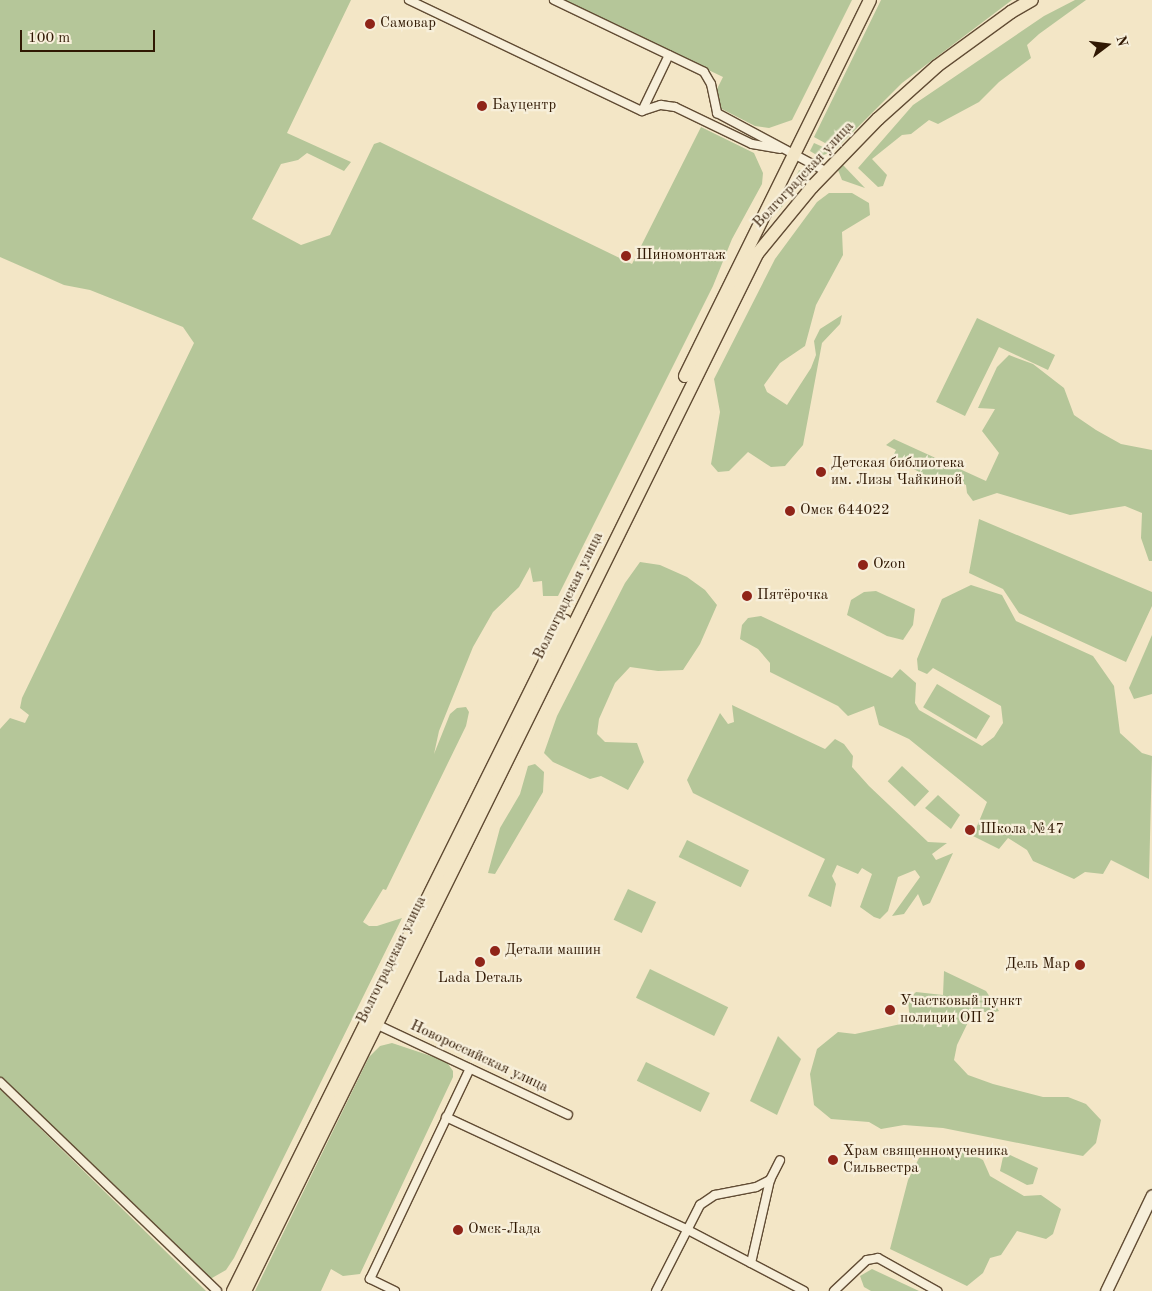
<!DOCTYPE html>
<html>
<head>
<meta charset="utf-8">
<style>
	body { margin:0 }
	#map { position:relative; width:1152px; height:1291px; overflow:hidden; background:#f3e6c6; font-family:"Old Standard TT",serif }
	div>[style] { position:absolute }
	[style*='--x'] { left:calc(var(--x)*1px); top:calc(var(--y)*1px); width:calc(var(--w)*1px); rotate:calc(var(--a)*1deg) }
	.green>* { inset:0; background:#b5c699; transform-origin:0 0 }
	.roads { filter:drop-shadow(1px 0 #614c34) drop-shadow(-1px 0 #614c34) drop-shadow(0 1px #614c34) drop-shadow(0 -1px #614c34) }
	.minor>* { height:8px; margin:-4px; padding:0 4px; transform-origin:4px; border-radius:4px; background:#f7efda }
	.secondary>* { height:11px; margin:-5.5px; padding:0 5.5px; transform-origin:5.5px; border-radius:5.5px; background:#f7efda }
	.primary>* { height:12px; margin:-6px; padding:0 6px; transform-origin:6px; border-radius:6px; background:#f3e6c6 }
	.dots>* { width:14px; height:14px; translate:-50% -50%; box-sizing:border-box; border:2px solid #f7efda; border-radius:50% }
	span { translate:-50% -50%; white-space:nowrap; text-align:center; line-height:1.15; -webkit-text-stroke:4.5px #f7efda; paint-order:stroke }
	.poi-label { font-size:15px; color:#301803 }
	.left { translate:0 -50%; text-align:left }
	.right { translate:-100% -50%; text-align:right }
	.street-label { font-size:15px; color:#301803 }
	.north { position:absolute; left:1082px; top:20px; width:50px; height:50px; -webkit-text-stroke:4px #f7efda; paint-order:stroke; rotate:75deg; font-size:14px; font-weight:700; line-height:20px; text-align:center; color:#301803 }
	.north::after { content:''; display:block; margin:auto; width:18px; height:22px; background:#301803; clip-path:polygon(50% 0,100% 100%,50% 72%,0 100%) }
	.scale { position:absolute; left:20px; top:30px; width:135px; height:22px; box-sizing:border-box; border:2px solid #301803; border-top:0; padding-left:6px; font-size:15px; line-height:18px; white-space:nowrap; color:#301803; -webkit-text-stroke:4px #f7efda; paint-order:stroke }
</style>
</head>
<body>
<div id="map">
	<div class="green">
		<div style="clip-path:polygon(0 0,351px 0,287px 133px,351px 162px,344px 171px,307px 153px,298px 160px,281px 164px,252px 219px,301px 245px,330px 235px,374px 144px,380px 142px,632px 264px,701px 127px,754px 153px,763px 173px,762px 184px,732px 239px,713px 286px,558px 596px,543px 596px,542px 581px,533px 582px,530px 567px,519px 587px,493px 612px,473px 647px,439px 731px,434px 754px,450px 714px,457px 708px,466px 707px,469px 712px,466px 726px,386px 890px,383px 889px,363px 922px,369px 926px,377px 926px,402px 918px,234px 1258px,226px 1270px,212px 1278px,206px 1278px,0 1077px,0 729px,10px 718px,25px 723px,29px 715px,20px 708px,22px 698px,194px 343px,183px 327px,90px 290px,64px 285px,0 257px)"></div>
		<div style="clip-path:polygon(563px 0,852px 0,792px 120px,769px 128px,755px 126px,716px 106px,714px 95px,723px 77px)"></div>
		<div style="clip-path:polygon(881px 0,1012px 0,902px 83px,836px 149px,814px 137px)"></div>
		<div style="clip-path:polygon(1075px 0,1086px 0,1039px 34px,1027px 45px,1031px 58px,999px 82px,979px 102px,938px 124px,929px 120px,911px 134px,902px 135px,872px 159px,887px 175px,883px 186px,878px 187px,858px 168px,913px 105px,1044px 16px)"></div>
		<div style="clip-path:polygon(814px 143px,832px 151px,820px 157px,810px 151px)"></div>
		<div style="clip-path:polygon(843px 165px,865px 188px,842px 180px,838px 170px)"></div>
		<div style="clip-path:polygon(799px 170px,808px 174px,777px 213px)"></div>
		<div style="clip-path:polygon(829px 193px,852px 193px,869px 203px,870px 215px,842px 232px,843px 255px,816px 305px,805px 346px,780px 363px,764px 385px,767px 392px,787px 405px,811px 368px,816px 355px,814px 341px,820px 329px,842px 315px,840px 324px,822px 343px,803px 445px,785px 466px,771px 467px,748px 452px,729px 471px,718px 472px,711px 464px,720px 412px,714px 379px,775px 259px,817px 202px)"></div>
		<div style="clip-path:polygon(977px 318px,1055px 355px,1048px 370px,999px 347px,965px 416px,936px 402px)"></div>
		<div style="clip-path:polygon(1009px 355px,1033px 364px,1064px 388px,1074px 415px,1096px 430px,1121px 444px,1152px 450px,1152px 561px,1149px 561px,1141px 538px,1142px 513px,1125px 506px,1070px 515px,997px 493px,973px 501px,967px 493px,966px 485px,947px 475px,937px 481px,892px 458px,896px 450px,886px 445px,894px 439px,986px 481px,999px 453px,982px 431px,995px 409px,978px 408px,997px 367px)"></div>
		<div style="clip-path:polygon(979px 519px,1152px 592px,1152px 606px,1126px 662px,1019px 613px,1003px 589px,969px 573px)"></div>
		<div style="clip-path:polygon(640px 562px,660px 565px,687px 577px,705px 590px,717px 605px,700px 644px,683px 670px,658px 671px,630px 667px,615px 683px,599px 719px,597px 734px,605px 742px,637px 743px,644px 762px,628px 790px,601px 776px,590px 779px,553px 762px,544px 753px,557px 716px,625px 583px)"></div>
		<div style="clip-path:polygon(971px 585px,1002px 595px,1016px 621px,1093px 656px,1114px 686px,1120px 733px,1142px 753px,1152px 756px,1149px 879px,1111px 860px,1103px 874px,1085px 872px,1074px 879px,1033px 861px,1027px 850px,1008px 838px,999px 849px,973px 836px,987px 802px,909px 739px,879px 725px,874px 706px,848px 716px,838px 706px,770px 672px,770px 663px,758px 649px,740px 639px,742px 625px,748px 618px,761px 616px,892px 678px,900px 669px,916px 683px,915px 703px,919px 710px,982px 746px,994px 737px,1003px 723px,1001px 706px,933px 668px,927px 674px,918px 670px,917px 659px,942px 599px)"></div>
		<div style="clip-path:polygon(876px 591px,915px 609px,913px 625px,903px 640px,887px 636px,847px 615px,851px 600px,864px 592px)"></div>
		<div style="clip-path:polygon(1152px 635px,1152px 694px,1134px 699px,1129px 688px)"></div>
		<div style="left:937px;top:684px;width:62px;height:27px;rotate:31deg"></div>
		<div style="clip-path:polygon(732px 705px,825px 749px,835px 739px,844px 744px,853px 756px,852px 767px,869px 786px,928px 842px,947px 843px,932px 854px,936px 860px,953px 853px,930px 903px,923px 906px,918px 894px,904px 914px,892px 916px,920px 877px,915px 870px,898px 877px,888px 911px,880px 919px,874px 917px,860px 907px,872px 874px,862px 868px,858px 874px,837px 865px,832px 876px,836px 884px,831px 907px,808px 896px,825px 859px,693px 793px,687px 780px,720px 713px,728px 724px,734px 722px)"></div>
		<div style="clip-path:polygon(535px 764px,544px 772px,543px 792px,495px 874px,488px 873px,500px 828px,520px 794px,528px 766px)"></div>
		<div style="left:902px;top:766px;width:37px;height:21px;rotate:43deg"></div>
		<div style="clip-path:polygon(938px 795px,960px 815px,951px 829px,925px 808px)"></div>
		<div style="left:687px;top:840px;width:69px;height:19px;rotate:26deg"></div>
		<div style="left:628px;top:889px;width:31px;height:34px;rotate:25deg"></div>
		<div style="left:650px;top:969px;width:87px;height:32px;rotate:26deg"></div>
		<div style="clip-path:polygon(944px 971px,986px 991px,999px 1011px,991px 1013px,974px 1010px,957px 1045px,954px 1060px,968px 1075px,993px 1084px,1043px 1097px,1068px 1097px,1086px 1104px,1101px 1120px,1096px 1143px,1083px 1156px,943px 1128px,904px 1125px,881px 1129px,869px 1122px,831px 1119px,814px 1105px,810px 1074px,817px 1049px,838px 1032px,855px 1034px,910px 1022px,908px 1000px,916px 992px,943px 995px)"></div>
		<div style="clip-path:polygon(778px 1036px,801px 1059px,777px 1115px,750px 1101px)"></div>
		<div style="clip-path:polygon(392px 1043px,446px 1061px,453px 1071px,453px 1077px,360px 1274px,343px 1276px,331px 1269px,321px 1291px,255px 1291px,369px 1057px,380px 1046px)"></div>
		<div style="left:646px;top:1062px;width:71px;height:21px;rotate:26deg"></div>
		<div style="clip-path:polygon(0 1089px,205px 1290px,206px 1291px,0 1291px)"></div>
		<div style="clip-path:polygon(933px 1147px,964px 1150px,983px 1160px,990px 1176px,1024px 1196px,1041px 1195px,1061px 1209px,1053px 1234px,1046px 1239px,1017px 1231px,1001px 1255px,990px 1258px,983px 1273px,967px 1286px,890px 1249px,908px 1180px,919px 1158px)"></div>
		<div style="clip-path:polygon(1008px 1154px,1038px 1168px,1033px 1184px,1027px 1185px,1000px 1171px,1003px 1157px)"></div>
		<div style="clip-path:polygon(872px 1269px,919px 1291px,871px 1291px,864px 1287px,860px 1276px)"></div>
	</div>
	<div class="roads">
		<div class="minor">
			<div style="--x:409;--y:0;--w:258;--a:25.5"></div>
			<div style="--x:642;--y:111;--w:20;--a:-18"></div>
			<div style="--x:661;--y:105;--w:14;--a:8"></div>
			<div style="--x:675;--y:107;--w:85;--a:25.7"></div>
			<div style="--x:752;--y:144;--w:28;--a:10"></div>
			<div style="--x:554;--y:0;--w:166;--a:25.6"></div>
			<div style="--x:704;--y:72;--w:14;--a:60"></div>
			<div style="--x:711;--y:84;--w:30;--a:78"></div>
			<div style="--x:717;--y:113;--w:125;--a:28.2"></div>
			<div style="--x:642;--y:111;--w:62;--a:-64.3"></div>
			<div style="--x:378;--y:1025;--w:210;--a:25.3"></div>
			<div style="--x:0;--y:1082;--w:301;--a:43.9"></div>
			<div style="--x:446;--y:1117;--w:265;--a:25"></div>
			<div style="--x:686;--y:1229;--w:133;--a:27.7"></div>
			<div style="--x:751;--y:1263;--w:85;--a:-77.1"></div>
			<div style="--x:770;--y:1180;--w:22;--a:-63"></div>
			<div style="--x:395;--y:1291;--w:28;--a:-154"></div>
			<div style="--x:370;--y:1279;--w:233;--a:-64.6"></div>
			<div style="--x:656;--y:1291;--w:97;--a:-62.9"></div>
			<div style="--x:700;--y:1205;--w:18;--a:-34"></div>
			<div style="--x:715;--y:1195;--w:42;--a:-11"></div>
			<div style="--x:756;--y:1187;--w:16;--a:-27"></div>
			<div style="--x:834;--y:1291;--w:45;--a:-43.2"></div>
			<div style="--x:867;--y:1260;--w:11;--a:-10"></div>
			<div style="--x:878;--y:1258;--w:68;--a:29.2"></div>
		</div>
		<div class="secondary">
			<div style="--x:1106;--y:1291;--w:106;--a:-64.4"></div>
		</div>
		<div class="primary">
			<div style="--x:685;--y:376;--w:419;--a:-63.8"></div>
			<div style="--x:233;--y:1291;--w:748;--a:-63.64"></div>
			<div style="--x:245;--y:1291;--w:1157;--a:-63.72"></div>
			<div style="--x:757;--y:254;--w:87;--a:-50.6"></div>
			<div style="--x:812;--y:187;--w:95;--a:-45.9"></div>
			<div style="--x:878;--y:119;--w:79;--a:-41.9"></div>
			<div style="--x:937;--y:66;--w:92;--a:-36.1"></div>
			<div style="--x:1011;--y:12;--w:24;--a:-30"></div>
		</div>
	</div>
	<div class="dots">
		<div style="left:370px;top:24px;background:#8f2418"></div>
		<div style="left:482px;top:106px;background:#8f2418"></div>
		<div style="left:626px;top:256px;background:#8f2418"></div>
		<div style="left:821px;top:472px;background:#8f2418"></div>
		<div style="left:790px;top:511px;background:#8f2418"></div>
		<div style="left:863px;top:565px;background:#8f2418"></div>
		<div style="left:747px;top:596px;background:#8f2418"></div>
		<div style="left:970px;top:830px;background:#8f2418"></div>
		<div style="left:495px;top:951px;background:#8f2418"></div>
		<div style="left:480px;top:962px;background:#8f2418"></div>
		<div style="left:1080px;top:965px;background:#8f2418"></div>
		<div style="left:890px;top:1010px;background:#8f2418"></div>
		<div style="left:833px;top:1160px;background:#8f2418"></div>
		<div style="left:458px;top:1230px;background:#8f2418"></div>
	</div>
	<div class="poi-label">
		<span class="left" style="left:380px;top:24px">Самовар</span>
		<span class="left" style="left:492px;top:106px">Бауцентр</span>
		<span class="left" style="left:636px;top:256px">Шиномонтаж</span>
		<span class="left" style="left:831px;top:472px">Детская библиотека<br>им. Лизы Чайкиной</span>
		<span class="left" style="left:800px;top:511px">Омск 644022</span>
		<span class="left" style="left:873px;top:565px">Ozon</span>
		<span class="left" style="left:757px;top:596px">Пятёрочка</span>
		<span class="left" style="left:980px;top:830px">Школа №47</span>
		<span class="left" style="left:505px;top:951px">Детали машин</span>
		<span class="right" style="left:1070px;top:965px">Дель Мар</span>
		<span style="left:480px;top:979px">Lada Dеталь</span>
		<span class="left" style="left:900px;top:1010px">Участковый пункт<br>полиции ОП 2</span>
		<span class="left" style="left:843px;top:1160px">Храм священномученика<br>Сильвестра</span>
		<span class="left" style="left:468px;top:1230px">Омск-Лада</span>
	</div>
	<div class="street-label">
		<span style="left:804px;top:175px;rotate:-47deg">Волгоградская улица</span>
		<span style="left:569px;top:596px;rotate:-64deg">Волгоградская улица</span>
		<span style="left:392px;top:960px;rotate:-64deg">Волгоградская улица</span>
		<span style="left:479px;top:1057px;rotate:25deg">Новороссийская улица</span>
	</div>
	<div class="north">N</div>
	<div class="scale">100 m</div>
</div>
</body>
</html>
